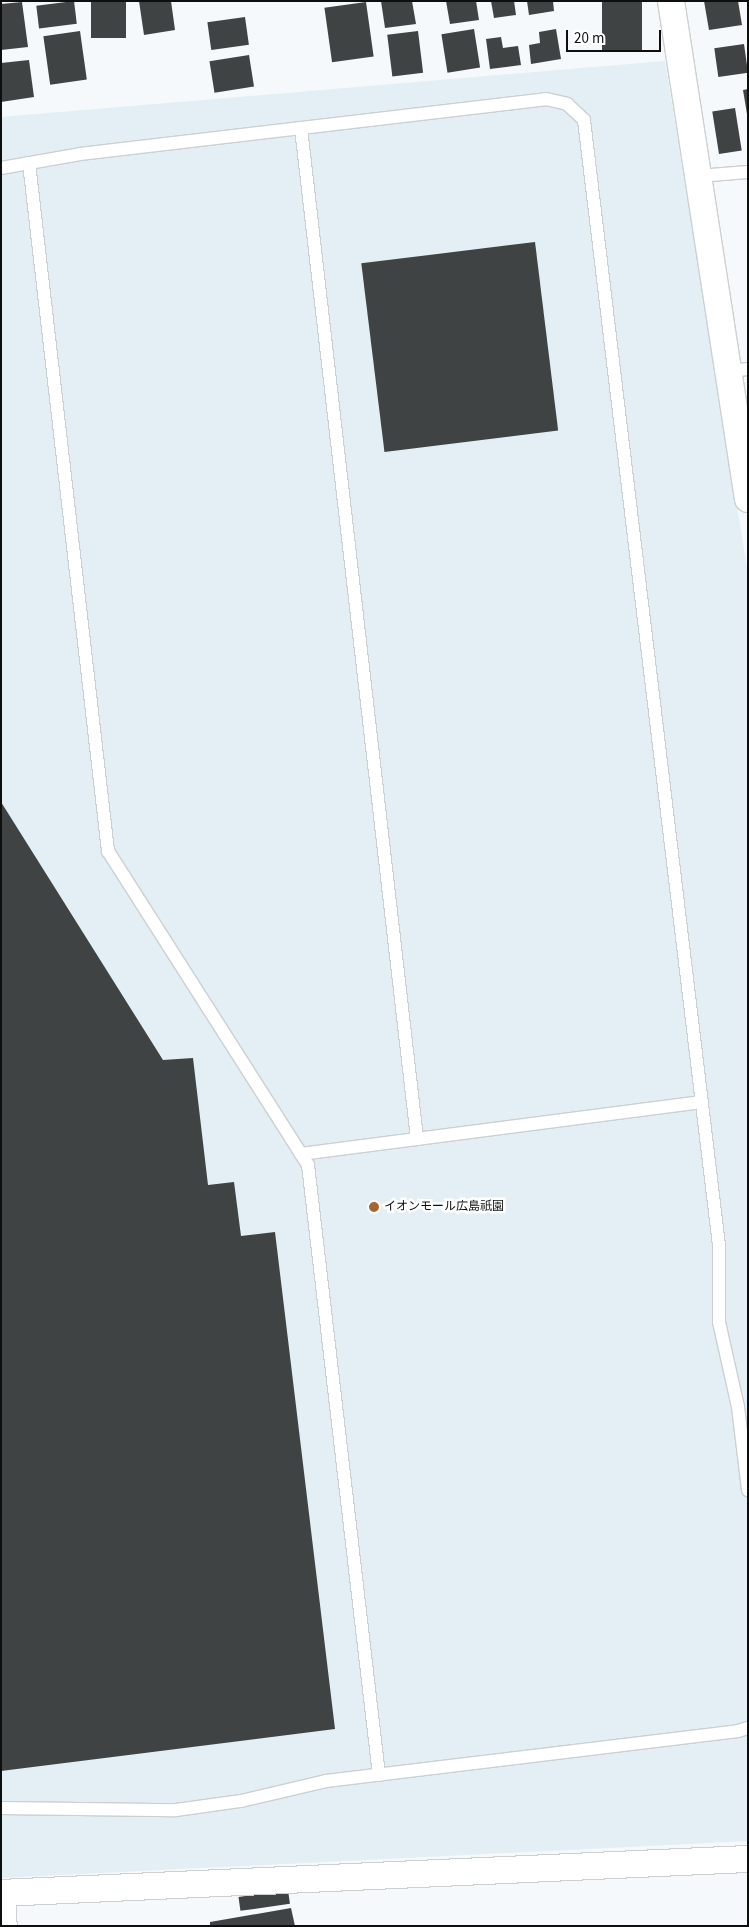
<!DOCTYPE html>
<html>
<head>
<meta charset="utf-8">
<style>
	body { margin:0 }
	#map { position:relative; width:749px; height:1927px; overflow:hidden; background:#f5f9fb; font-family:"Source Sans 3","Noto Sans JP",sans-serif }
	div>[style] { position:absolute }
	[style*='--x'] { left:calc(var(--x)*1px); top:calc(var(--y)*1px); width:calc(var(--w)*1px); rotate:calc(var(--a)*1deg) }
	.built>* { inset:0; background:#e3eff4 }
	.building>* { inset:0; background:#3f4344; transform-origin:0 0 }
	.roads { filter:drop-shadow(1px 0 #ccd0d1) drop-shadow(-1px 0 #ccd0d1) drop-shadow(0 1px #ccd0d1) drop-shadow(0 -1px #ccd0d1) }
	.lane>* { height:12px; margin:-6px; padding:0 6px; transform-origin:6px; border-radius:6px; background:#fff }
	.street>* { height:26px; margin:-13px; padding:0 13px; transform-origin:13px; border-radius:13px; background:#fff }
	.dots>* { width:14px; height:14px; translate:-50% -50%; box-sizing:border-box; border:2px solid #fff; border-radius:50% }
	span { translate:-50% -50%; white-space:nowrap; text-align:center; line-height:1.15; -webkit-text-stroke:5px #fff; paint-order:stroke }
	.poi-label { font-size:12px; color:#0d0f0f }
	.left { translate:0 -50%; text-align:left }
	.frame { position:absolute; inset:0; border:2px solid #0d0f0f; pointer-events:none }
	.scale { position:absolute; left:566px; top:30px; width:95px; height:22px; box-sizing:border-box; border:2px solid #0d0f0f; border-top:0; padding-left:6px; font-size:15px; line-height:18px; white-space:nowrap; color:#0d0f0f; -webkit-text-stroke:4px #fff; paint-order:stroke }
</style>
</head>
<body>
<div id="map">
	<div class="built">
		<div style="clip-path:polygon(665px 61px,748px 574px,748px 1841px,1px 1878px,1px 117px)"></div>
	</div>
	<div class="building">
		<div style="left:74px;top:1px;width:23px;height:38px;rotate:83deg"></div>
		<div style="left:91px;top:1px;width:35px;height:37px"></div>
		<div style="clip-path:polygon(139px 1px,171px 1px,175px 30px,144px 35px)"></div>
		<div style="clip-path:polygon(381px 1px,412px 1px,416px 24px,385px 28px)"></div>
		<div style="clip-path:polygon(446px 1px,476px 1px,479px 20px,450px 24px)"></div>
		<div style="clip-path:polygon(491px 1px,514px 1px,516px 15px,494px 18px)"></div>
		<div style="clip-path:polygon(527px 1px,553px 1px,554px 11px,529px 15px)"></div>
		<div style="left:602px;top:1px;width:40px;height:51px"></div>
		<div style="clip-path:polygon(704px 1px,738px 1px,742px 25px,709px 30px)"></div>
		<div style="clip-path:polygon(22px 2px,28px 47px,1px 50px,1px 4px)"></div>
		<div style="left:366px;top:2px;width:55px;height:42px;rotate:82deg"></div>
		<div style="left:245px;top:17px;width:28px;height:38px;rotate:82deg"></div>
		<div style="left:474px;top:29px;width:39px;height:33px;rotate:81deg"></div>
		<div style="clip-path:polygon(556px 29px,561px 59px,531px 64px,529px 45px,540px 43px,539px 32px)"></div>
		<div style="left:80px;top:31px;width:49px;height:37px;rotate:82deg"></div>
		<div style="left:418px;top:31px;width:42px;height:31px;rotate:83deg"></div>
		<div style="clip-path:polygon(501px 37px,503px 48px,518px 46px,521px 65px,490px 69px,486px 39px)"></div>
		<div style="left:744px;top:44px;width:29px;height:30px;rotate:82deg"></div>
		<div style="left:249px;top:55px;width:32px;height:40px;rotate:81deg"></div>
		<div style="clip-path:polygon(29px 60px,34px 97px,1px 102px,1px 63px)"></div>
		<div style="clip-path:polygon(748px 89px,748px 114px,747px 114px,743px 90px)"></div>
		<div style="left:735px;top:108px;width:43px;height:23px;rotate:81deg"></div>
		<div style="left:535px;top:242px;width:190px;height:175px;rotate:83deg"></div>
		<div style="clip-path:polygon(1px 802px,163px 1060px,193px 1058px,208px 1185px,234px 1182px,241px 1236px,275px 1232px,335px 1729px,1px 1771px)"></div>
		<div style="left:288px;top:1890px;width:14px;height:50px;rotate:82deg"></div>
		<div style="clip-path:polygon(291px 1908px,295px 1926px,210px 1926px,210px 1922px)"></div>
	</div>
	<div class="roads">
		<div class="lane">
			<div style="--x:301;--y:128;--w:1018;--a:83.45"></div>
			<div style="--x:29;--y:163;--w:693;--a:83.45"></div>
			<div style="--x:108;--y:851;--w:372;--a:57.5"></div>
			<div style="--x:308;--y:1165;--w:614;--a:83.36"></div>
			<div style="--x:1;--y:168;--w:80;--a:-10"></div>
			<div style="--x:80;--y:154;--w:469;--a:-6.7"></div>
			<div style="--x:546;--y:99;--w:22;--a:13"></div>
			<div style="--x:567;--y:104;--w:23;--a:43"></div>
			<div style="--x:584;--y:120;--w:1134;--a:83.16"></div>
			<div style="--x:719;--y:1246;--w:76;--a:90"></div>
			<div style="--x:719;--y:1322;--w:87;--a:77.4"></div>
			<div style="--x:738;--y:1407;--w:84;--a:83.1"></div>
			<div style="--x:698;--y:176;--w:50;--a:-4.6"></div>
			<div style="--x:728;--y:371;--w:20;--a:-6"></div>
			<div style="--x:301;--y:1154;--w:404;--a:-7.4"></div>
			<div style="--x:1;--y:1808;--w:175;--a:0.7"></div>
			<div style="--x:176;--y:1810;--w:66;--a:-7.9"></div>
			<div style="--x:241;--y:1801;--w:87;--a:-13.2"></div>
			<div style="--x:326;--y:1781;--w:415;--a:-6.9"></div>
			<div style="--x:738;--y:1731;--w:10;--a:-17"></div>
		</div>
		<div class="street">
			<div style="--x:671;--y:1;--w:504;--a:81.21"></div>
			<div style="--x:1;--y:1893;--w:748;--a:-2.61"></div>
			<div style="--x:2;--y:1893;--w:33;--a:87"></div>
		</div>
	</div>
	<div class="dots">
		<div style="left:374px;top:1207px;background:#a5652e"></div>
	</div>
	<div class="poi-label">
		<span class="left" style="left:384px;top:1207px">イオンモール広島祇園</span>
	</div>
	<div class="frame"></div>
	<div class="scale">20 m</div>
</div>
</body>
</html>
